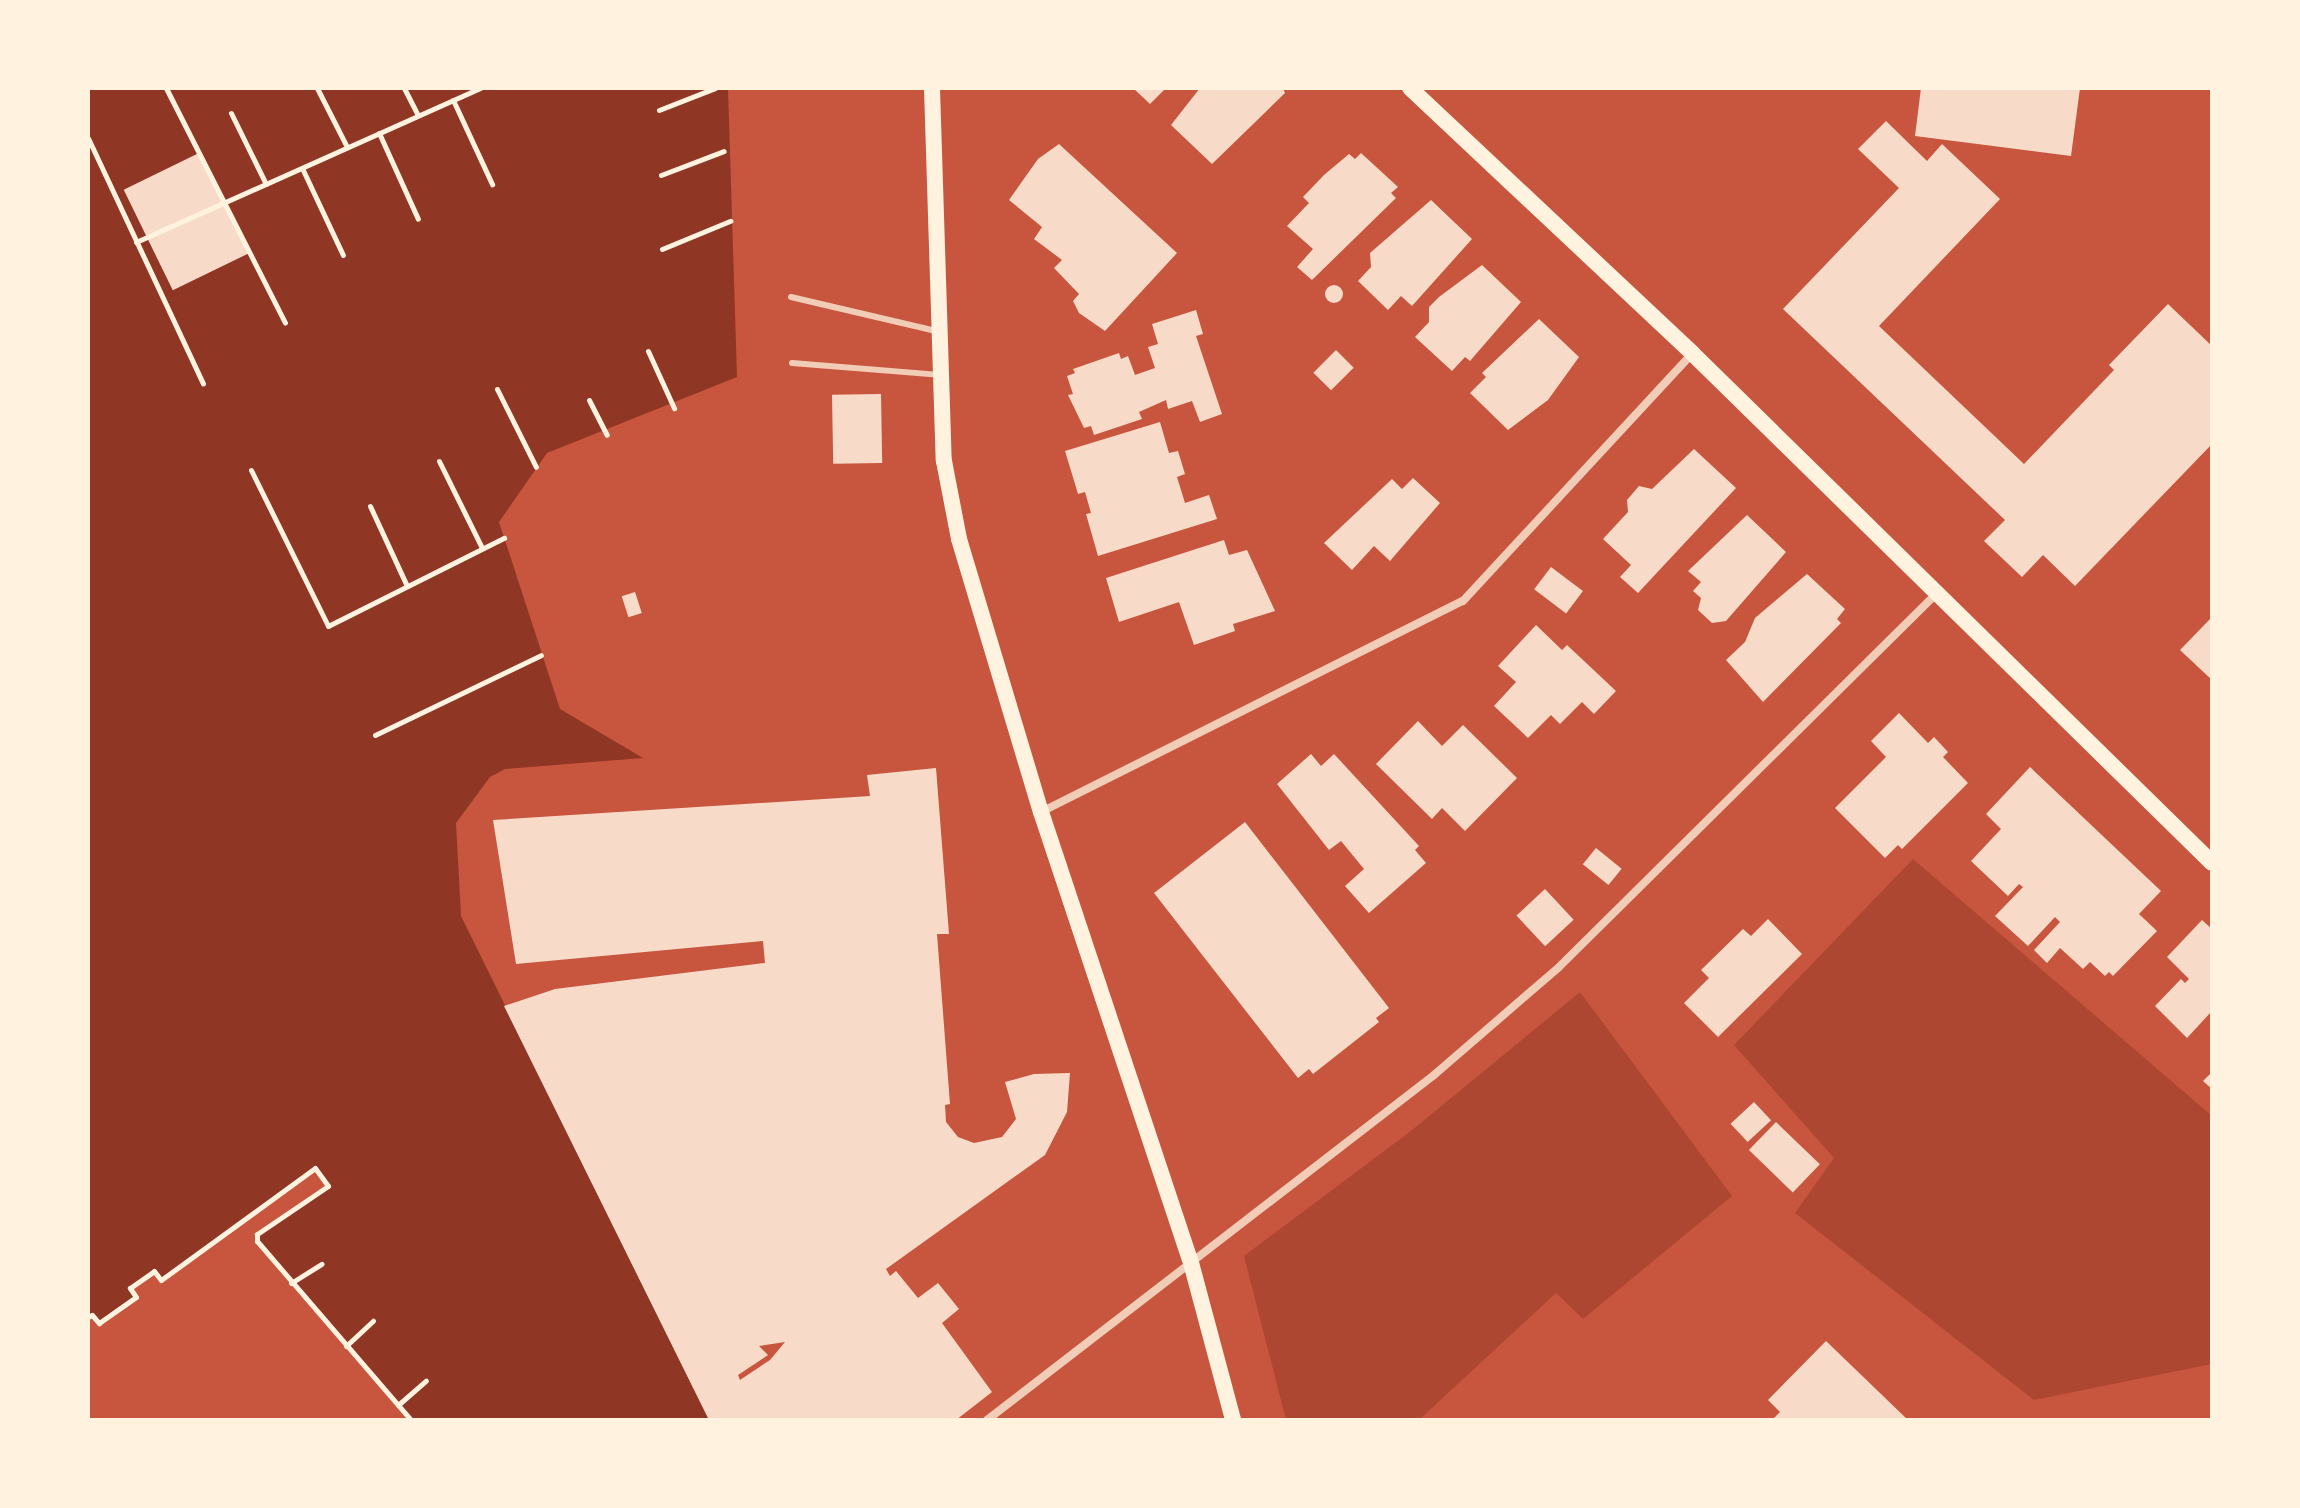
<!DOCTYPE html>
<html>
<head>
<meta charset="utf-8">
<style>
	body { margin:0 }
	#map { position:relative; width:2300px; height:1508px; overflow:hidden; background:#c8553d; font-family:Mulish,sans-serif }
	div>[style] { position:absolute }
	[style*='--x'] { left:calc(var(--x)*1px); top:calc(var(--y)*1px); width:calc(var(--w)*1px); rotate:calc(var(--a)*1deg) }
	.green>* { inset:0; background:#ae4732 }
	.water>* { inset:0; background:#8f3625 }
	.pier>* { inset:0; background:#c8553d }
	.building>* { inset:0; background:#f7dbc8; transform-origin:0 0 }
	.round { border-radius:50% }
	.path>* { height:5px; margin:-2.5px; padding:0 2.5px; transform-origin:2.5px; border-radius:2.5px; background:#fff3e0 }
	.service>* { height:6px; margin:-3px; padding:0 3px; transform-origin:3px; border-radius:3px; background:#f1ccb7 }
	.minor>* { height:8px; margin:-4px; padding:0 4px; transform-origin:4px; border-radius:4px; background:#f1ccb7 }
	.secondary>* { height:16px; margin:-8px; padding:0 8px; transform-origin:8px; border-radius:8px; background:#fff3e0 }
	span { translate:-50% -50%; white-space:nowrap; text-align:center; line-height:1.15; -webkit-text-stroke:6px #fff3e0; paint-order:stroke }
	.frame { position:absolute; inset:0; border:90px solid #fff3e0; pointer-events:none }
</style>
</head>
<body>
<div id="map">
	<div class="green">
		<div style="clip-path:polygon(1913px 859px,2212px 1116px,2212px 1364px,2034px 1400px,1795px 1213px,1834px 1158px,1734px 1045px)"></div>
		<div style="clip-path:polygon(1580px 992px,1732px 1196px,1583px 1319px,1556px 1293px,1419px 1420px,1286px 1420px,1244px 1256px,1411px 1131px)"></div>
	</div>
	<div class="water">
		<div style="clip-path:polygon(88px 88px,728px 88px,737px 377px,547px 453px,499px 522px,560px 709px,643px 758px,505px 769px,490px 777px,456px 823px,461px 916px,709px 1420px,411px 1420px,257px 1241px,257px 1234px,327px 1187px,315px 1168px,161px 1280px,154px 1271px,130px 1288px,136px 1297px,99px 1323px,88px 1317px)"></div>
	</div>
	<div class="pier">
		<div style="clip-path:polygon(315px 1168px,328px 1186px,257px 1234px,257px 1241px,291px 1283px,253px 1243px,253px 1233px,322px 1185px,314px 1173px,163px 1284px,153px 1277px,135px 1289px,139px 1300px,102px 1326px,88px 1321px,92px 1315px,99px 1323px,136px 1297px,130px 1288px,154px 1271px,161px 1280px)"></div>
	</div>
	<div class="building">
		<div style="clip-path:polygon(1133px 88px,1166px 88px,1150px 104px)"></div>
		<div style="clip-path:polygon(1200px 88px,1283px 88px,1285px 93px,1212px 164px,1171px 125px)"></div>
		<div style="clip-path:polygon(1921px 88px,2080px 88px,2071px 156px,1915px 136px)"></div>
		<div style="clip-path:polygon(1886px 121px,1927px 161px,1942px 144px,2000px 199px,1879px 326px,2024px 464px,2114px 370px,2109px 365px,2168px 304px,2212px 346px,2212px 444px,2075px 586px,2043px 555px,2022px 577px,1984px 541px,2005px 520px,1783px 309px,1899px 188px,1858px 149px)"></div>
		<div style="clip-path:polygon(1059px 144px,1177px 253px,1105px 331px,1079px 313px,1073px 301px,1079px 294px,1054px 268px,1062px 260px,1034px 239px,1042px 227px,1009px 200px,1038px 159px)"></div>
		<div style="left:201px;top:152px;width:112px;height:86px;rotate:64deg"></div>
		<div style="clip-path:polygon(1361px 153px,1398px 187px,1391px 193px,1396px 198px,1312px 280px,1297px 267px,1313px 249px,1287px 226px,1309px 203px,1303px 197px,1324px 175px,1349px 154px,1355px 159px)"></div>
		<div style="clip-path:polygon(1431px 200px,1472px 239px,1412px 306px,1401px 296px,1388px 310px,1358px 281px,1371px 267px,1370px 253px)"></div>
		<div style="clip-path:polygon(1482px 265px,1521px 302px,1470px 361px,1465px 357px,1452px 371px,1415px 337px,1429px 322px,1429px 307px,1439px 297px)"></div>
		<div class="round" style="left:1325px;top:285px;width:18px;height:18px"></div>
		<div style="clip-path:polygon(1196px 310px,1203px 334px,1196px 336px,1222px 414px,1200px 422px,1192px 401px,1168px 409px,1166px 400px,1139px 412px,1142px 419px,1094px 435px,1091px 426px,1084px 428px,1068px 395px,1073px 394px,1067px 376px,1075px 373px,1073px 369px,1119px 353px,1121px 359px,1128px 356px,1135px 375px,1155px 368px,1148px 347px,1158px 344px,1152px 324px)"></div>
		<div style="clip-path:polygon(1539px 319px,1579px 357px,1548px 400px,1508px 430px,1470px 393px,1486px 377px,1482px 373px)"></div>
		<div style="left:1336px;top:350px;width:25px;height:32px;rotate:45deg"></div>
		<div style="left:881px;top:394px;width:69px;height:49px;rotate:89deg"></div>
		<div style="clip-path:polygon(1160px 422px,1169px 453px,1178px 451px,1185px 474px,1177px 477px,1185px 503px,1209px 495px,1217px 519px,1098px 556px,1086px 514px,1091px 513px,1085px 492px,1078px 494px,1065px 451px)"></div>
		<div style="clip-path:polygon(1694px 449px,1736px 488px,1638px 593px,1620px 577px,1631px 565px,1603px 539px,1628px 512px,1627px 500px,1639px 486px,1652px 489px)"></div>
		<div style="clip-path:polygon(1413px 478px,1440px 503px,1390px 561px,1374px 546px,1352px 570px,1324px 543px,1392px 479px,1402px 489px)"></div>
		<div style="clip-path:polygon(1747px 515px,1786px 552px,1726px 621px,1712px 623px,1698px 610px,1701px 598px,1693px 591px,1701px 582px,1688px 571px)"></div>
		<div style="clip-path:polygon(1224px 540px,1229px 555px,1247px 550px,1275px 611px,1233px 624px,1235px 631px,1194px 645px,1179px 602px,1119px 622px,1106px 578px)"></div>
		<div style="left:1551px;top:567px;width:40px;height:28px;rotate:37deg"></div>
		<div style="clip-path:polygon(1807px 574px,1845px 609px,1837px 619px,1841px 623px,1763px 702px,1726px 660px,1745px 642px,1755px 618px)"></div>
		<div style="left:635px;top:592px;width:22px;height:14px;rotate:72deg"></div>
		<div style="clip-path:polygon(2212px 617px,2212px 680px,2180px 650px)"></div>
		<div style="clip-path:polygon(1536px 625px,1562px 650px,1567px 645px,1616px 691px,1594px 714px,1582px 702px,1560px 724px,1551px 715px,1528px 738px,1494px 706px,1516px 682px,1498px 666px)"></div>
		<div style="clip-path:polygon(1899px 713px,1928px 743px,1934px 737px,1948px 752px,1943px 757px,1968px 783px,1902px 849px,1898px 845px,1885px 858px,1835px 808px,1886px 757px,1871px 741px)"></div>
		<div style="clip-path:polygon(1418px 721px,1442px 746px,1463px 725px,1517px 778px,1465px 831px,1442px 808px,1432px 819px,1376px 764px)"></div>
		<div style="clip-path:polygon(1311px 754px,1321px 766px,1334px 754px,1419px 846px,1415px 850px,1426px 863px,1369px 913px,1345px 886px,1364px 869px,1341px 841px,1329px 850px,1277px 784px)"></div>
		<div style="clip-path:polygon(2030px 767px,2161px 891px,2139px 914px,2157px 931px,2113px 976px,2109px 972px,2105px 976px,2090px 962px,2083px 969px,2060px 948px,2047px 963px,2034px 950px,2060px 922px,2055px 917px,2028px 946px,1995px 916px,2023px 887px,2019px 884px,2008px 896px,1971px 861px,2001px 829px,1986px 814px)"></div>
		<div style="clip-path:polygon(evenodd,936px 768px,949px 934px,937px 934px,950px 1104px,945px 1105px,946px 1122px,958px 1137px,974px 1143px,1002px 1137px,1016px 1119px,1005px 1082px,1034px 1074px,1070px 1073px,1067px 1112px,1045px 1155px,886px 1269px,890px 1276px,896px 1271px,918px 1298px,938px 1283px,959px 1309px,942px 1323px,992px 1392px,956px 1420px,709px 1420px,504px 1006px,555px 989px,765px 963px,763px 941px,516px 964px,493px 820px,870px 796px,867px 775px,936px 768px,785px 1342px,770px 1360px,740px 1380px,738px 1375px,768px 1355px,759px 1346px,785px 1342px)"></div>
		<div style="clip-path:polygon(1245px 822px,1389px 1008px,1376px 1018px,1379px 1022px,1313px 1074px,1309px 1069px,1298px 1078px,1154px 893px)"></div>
		<div style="left:1596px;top:848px;width:33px;height:21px;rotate:39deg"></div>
		<div style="left:1545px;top:889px;width:42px;height:39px;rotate:47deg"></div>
		<div style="clip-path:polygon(1768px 919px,1802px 954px,1718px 1037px,1684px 1003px,1709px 978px,1701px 970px,1743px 929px,1751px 936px)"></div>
		<div style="clip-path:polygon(2202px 920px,2212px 929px,2212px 1011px,2187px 1038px,2155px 1006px,2181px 979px,2185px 983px,2189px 979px,2167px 957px)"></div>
		<div style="clip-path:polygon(2212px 1072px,2212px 1089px,2203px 1081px)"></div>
		<div style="left:1754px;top:1102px;width:25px;height:32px;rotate:47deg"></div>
		<div style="left:1776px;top:1122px;width:61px;height:39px;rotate:44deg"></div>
		<div style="clip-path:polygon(1826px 1341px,1908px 1420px,1772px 1420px,1780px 1412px,1768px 1400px)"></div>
	</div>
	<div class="path">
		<div style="--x:166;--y:88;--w:263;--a:63.1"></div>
		<div style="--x:317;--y:88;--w:66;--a:63"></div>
		<div style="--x:404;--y:88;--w:30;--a:63"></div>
		<div style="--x:453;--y:100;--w:93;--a:65.1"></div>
		<div style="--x:659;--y:110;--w:60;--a:-21.4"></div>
		<div style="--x:231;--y:113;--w:79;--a:63.8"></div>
		<div style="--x:379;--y:133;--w:94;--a:65.6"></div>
		<div style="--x:88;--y:138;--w:271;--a:64.9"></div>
		<div style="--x:302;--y:168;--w:96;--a:64.8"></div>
		<div style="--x:661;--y:175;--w:67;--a:-20.9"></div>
		<div style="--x:136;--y:242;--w:377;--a:-24.1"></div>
		<div style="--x:662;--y:249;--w:74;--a:-22.4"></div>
		<div style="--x:648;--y:351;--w:63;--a:65.5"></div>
		<div style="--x:497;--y:389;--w:87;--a:63.4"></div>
		<div style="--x:589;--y:400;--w:39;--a:63"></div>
		<div style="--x:439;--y:461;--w:97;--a:63.7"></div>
		<div style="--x:251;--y:470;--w:174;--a:63.7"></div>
		<div style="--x:328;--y:626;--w:197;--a:-26.6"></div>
		<div style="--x:370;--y:506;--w:88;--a:65.2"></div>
		<div style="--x:375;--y:735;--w:184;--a:-25.7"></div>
		<div style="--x:291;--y:1283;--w:36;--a:-32"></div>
		<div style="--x:88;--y:1317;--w:4;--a:-27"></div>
		<div style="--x:92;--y:1315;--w:11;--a:49"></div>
		<div style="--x:99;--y:1323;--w:45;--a:-35.1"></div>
		<div style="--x:136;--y:1297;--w:11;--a:-124"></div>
		<div style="--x:130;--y:1288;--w:29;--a:-35"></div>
		<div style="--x:154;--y:1271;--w:11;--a:52"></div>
		<div style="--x:161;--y:1280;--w:190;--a:-36"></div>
		<div style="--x:315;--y:1168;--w:22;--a:54"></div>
		<div style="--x:328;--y:1186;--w:86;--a:145.9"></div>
		<div style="--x:257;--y:1234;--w:7;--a:90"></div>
		<div style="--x:257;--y:1241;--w:236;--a:49.3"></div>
		<div style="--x:346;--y:1346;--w:37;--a:-43"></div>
		<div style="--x:398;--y:1405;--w:37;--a:-41"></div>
	</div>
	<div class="service">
		<div style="--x:791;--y:297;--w:149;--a:13.2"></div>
		<div style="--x:792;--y:363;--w:148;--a:4.6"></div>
	</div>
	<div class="minor">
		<div style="--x:1041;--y:812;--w:472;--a:-26.6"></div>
		<div style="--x:1463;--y:601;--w:337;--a:-47.2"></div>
		<div style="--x:987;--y:1420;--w:565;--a:-37.66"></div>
		<div style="--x:1434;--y:1075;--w:165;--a:-40.8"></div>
		<div style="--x:1559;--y:967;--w:532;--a:-44.7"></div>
	</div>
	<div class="secondary">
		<div style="--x:932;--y:88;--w:373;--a:88.2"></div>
		<div style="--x:944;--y:461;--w:79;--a:79.1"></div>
		<div style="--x:959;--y:539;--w:285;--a:73.3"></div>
		<div style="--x:1041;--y:812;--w:471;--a:71.6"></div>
		<div style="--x:1190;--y:1259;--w:167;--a:75"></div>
		<div style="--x:1410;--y:88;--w:387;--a:43.2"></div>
		<div style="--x:1692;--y:353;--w:728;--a:44.44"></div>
	</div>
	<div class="frame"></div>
</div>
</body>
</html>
